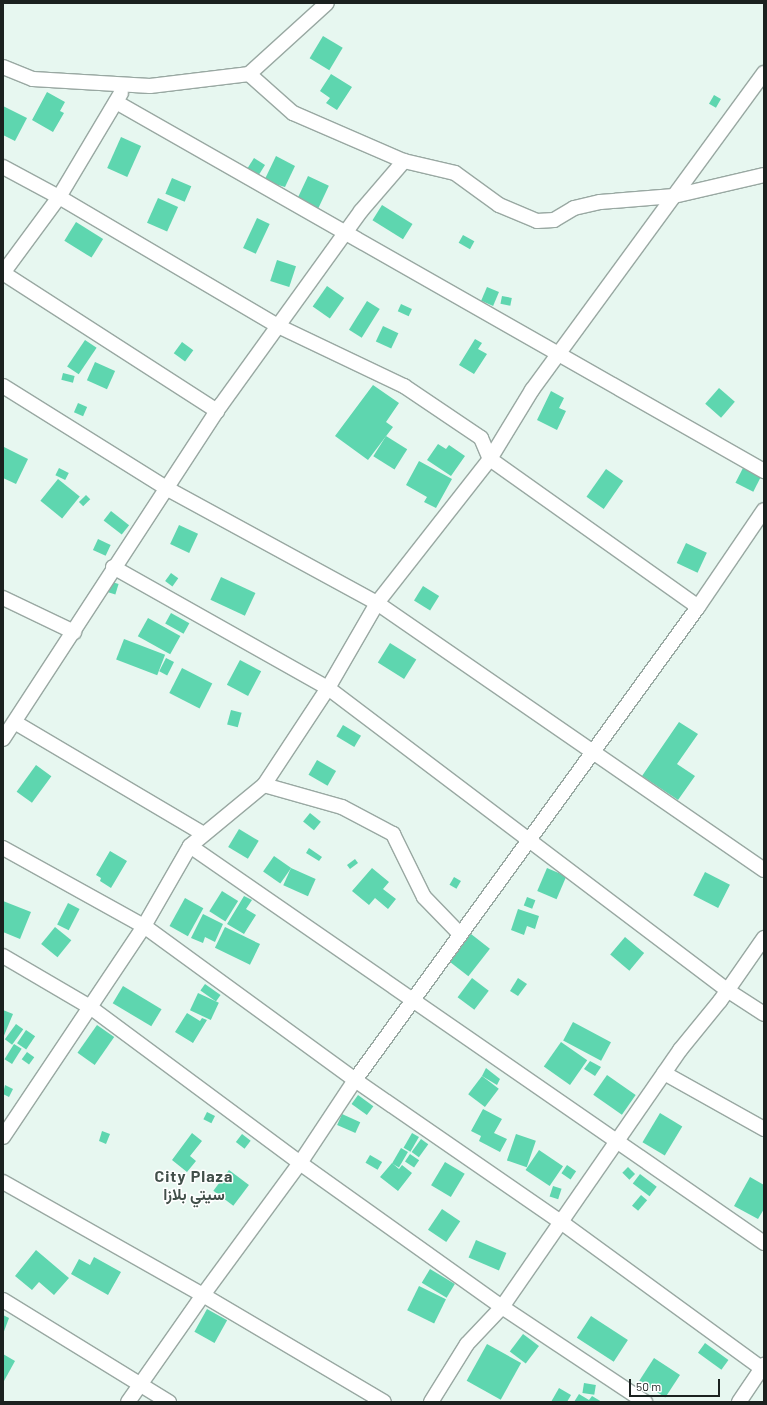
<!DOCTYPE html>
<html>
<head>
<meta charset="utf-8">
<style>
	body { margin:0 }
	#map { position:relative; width:767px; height:1405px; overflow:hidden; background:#e7f7f0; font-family:Barlow,Vazirmatn,sans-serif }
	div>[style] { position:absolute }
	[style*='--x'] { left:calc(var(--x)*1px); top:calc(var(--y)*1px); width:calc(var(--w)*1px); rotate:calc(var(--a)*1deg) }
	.building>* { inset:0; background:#5ed6af; transform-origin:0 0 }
	.roads { filter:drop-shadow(1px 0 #99a8a2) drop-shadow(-1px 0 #99a8a2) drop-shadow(0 1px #99a8a2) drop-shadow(0 -1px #99a8a2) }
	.minor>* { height:14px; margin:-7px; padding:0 7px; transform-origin:7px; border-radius:7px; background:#fff }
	span { translate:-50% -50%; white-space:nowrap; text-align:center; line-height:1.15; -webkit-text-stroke:3px #fff; paint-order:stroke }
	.district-label { font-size:16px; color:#414f49; font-weight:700; letter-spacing:1px }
	.frame { position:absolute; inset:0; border:4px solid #1b211f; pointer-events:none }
	.scale { position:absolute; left:629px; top:1379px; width:91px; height:18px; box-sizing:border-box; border:2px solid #1b211f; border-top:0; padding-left:5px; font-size:12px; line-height:14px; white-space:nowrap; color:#1b211f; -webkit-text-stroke:3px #fff; paint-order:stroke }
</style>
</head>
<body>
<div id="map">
	<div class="building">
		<div style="left:323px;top:36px;width:23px;height:26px;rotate:31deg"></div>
		<div style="clip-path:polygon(331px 74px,352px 87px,337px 110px,326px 103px,330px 98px,320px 91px)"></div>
		<div style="clip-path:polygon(47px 92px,65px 102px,60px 111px,64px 113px,53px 132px,32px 120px)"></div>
		<div style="left:714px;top:95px;width:8px;height:10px;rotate:30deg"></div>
		<div style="clip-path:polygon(3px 106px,27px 118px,15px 141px,3px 135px)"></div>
		<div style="left:121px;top:137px;width:22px;height:34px;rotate:24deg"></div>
		<div style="clip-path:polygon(276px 156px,295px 166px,285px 187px,264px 181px)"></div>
		<div style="left:254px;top:158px;width:13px;height:14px;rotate:32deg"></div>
		<div style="left:308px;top:176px;width:23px;height:26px;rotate:25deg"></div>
		<div style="left:172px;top:178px;width:21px;height:17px;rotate:23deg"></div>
		<div style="left:158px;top:198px;width:22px;height:27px;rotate:24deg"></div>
		<div style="left:382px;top:205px;width:36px;height:18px;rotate:32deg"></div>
		<div style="left:257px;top:218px;width:14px;height:33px;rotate:25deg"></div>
		<div style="left:76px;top:222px;width:32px;height:22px;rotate:32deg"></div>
		<div style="left:463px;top:235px;width:13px;height:9px;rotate:29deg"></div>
		<div style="left:277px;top:260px;width:20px;height:22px;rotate:18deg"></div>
		<div style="left:327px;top:286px;width:21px;height:25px;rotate:35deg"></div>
		<div style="left:487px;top:287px;width:13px;height:15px;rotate:23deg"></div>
		<div style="left:502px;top:296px;width:10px;height:8px;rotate:11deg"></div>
		<div style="left:367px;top:301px;width:15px;height:34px;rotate:32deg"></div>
		<div style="left:401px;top:304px;width:12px;height:8px;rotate:24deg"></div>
		<div style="left:383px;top:326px;width:17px;height:17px;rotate:25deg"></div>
		<div style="clip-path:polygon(475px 339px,482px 343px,478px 349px,487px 354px,474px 374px,459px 365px)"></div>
		<div style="left:85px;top:340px;width:14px;height:32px;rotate:34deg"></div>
		<div style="left:182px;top:342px;width:14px;height:14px;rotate:36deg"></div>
		<div style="left:95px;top:362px;width:22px;height:20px;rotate:24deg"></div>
		<div style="left:63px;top:373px;width:12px;height:7px;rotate:14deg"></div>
		<div style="clip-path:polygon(373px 385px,399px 403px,386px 422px,393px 427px,368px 460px,335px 436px)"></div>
		<div style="left:719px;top:388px;width:21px;height:21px;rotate:41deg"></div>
		<div style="clip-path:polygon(551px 391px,564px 398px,559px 408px,566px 411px,557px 430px,537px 420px)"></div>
		<div style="left:78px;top:403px;width:10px;height:10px;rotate:24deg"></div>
		<div style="left:386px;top:436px;width:25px;height:24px;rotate:32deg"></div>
		<div style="clip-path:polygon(438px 444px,446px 449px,449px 445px,465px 456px,451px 476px,427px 460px)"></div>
		<div style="clip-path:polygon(4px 447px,28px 459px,16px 484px,3px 478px)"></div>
		<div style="clip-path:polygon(419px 461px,452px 479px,436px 508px,424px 502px,427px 497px,406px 485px)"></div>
		<div style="left:745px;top:464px;width:20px;height:21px;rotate:27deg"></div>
		<div style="left:59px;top:468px;width:11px;height:8px;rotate:27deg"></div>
		<div style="left:606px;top:469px;width:21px;height:34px;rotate:35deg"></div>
		<div style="left:58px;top:479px;width:28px;height:28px;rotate:39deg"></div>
		<div style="left:86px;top:495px;width:6px;height:10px;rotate:45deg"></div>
		<div style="left:111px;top:511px;width:23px;height:12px;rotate:38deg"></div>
		<div style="left:179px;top:525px;width:21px;height:21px;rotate:25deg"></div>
		<div style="left:98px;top:539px;width:14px;height:12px;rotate:25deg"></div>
		<div style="left:686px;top:543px;width:23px;height:22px;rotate:25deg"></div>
		<div style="left:171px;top:573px;width:9px;height:10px;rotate:36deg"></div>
		<div style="left:221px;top:577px;width:38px;height:25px;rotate:25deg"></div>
		<div style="left:109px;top:581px;width:10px;height:11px;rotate:17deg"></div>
		<div style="left:423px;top:586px;width:19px;height:17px;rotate:32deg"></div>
		<div style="left:171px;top:613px;width:21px;height:12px;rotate:29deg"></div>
		<div style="left:148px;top:618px;width:37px;height:21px;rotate:29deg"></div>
		<div style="left:124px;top:639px;width:44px;height:22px;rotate:21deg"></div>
		<div style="left:390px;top:643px;width:31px;height:23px;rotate:32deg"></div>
		<div style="left:166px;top:658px;width:9px;height:15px;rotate:27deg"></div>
		<div style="left:240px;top:660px;width:24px;height:28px;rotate:28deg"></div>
		<div style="left:182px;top:668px;width:34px;height:28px;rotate:27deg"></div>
		<div style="left:231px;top:710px;width:11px;height:15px;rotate:15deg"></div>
		<div style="clip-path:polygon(679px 722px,698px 734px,677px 764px,695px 776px,678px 800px,642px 776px)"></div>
		<div style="left:343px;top:725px;width:21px;height:13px;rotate:31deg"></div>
		<div style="left:317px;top:760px;width:22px;height:17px;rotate:30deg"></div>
		<div style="left:36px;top:765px;width:19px;height:33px;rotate:36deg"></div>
		<div style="left:310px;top:813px;width:14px;height:11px;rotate:39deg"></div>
		<div style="left:239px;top:829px;width:23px;height:21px;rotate:31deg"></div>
		<div style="clip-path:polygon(309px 848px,322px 857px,319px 861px,306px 853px)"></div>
		<div style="clip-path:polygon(110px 851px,127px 861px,111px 888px,100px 881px,101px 878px,96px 875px)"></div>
		<div style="left:274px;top:856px;width:21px;height:19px;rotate:35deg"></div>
		<div style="left:355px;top:859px;width:5px;height:10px;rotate:53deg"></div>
		<div style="left:291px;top:868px;width:27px;height:19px;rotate:24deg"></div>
		<div style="clip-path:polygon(372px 868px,389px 882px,383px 889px,396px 899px,388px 909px,375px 898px,369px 905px,352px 891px)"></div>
		<div style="left:547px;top:868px;width:21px;height:25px;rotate:23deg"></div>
		<div style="left:705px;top:872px;width:28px;height:26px;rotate:27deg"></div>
		<div style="left:454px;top:877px;width:8px;height:9px;rotate:30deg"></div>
		<div style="left:222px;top:891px;width:19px;height:24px;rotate:32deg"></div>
		<div style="clip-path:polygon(244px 896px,252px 900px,246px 909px,256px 915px,244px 934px,227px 924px)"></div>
		<div style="left:527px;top:897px;width:9px;height:9px;rotate:21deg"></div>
		<div style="left:185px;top:898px;width:21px;height:32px;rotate:29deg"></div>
		<div style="clip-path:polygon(3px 901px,31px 912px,20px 939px,3px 932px)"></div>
		<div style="left:68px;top:903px;width:13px;height:24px;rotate:27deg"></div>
		<div style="clip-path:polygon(518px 909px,539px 916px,535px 929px,527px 926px,524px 935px,511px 930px)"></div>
		<div style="clip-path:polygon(203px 914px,223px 924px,215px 942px,205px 937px,203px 943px,191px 938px)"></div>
		<div style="left:55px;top:927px;width:21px;height:22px;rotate:39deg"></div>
		<div style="left:225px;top:927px;width:39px;height:23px;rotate:26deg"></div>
		<div style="left:471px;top:934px;width:24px;height:35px;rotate:38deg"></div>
		<div style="left:625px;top:937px;width:25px;height:23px;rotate:40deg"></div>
		<div style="left:472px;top:978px;width:21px;height:24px;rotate:37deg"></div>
		<div style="clip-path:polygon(518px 978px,527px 984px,518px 996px,510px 991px)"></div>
		<div style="left:205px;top:984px;width:19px;height:8px;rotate:35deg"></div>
		<div style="left:123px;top:986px;width:45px;height:20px;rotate:31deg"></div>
		<div style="left:198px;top:993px;width:23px;height:19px;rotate:25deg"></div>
		<div style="clip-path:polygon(3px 1010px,13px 1014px,3px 1038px)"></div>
		<div style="clip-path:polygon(187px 1013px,200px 1021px,202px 1018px,207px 1020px,193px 1043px,175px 1032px)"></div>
		<div style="left:573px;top:1022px;width:43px;height:21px;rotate:28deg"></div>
		<div style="left:16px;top:1024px;width:9px;height:19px;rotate:36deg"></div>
		<div style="left:97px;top:1025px;width:21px;height:34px;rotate:35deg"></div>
		<div style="left:26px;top:1030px;width:11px;height:16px;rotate:34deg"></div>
		<div style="left:561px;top:1042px;width:32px;height:30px;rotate:35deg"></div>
		<div style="left:14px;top:1044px;width:9px;height:18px;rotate:32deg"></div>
		<div style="left:27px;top:1052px;width:9px;height:9px;rotate:36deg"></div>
		<div style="clip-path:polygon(590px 1061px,601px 1067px,595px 1076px,584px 1069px)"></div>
		<div style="clip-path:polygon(486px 1068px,500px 1079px,497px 1085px,482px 1076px)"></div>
		<div style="left:607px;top:1075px;width:35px;height:24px;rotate:35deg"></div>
		<div style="left:482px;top:1076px;width:21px;height:23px;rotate:37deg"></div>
		<div style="clip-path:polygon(5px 1085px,13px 1089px,9px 1097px,3px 1094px)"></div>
		<div style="left:358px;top:1095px;width:19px;height:11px;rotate:36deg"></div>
		<div style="clip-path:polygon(483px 1109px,502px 1119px,494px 1133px,507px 1139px,500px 1152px,479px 1141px,481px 1136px,471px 1131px)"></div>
		<div style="left:207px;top:1112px;width:9px;height:8px;rotate:27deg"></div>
		<div style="left:660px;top:1113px;width:26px;height:34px;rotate:31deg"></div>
		<div style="left:342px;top:1114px;width:20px;height:12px;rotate:24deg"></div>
		<div style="clip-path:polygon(102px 1131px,110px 1134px,106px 1144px,99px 1141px)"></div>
		<div style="clip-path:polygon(192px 1133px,202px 1141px,190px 1156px,196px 1161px,187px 1172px,172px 1160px)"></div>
		<div style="left:412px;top:1133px;width:8px;height:17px;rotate:30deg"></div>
		<div style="left:242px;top:1134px;width:11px;height:10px;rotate:38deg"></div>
		<div style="left:516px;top:1134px;width:21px;height:28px;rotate:19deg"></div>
		<div style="left:421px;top:1139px;width:9px;height:16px;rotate:36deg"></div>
		<div style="left:401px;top:1148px;width:8px;height:18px;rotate:30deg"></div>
		<div style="left:539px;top:1150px;width:29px;height:24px;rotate:34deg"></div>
		<div style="left:410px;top:1154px;width:11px;height:9px;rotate:34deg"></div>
		<div style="left:370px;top:1155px;width:14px;height:9px;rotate:30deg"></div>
		<div style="left:445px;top:1162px;width:23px;height:27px;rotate:31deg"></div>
		<div style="clip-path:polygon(392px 1163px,399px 1169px,402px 1165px,412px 1173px,398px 1191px,380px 1177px)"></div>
		<div style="left:567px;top:1165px;width:11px;height:10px;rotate:34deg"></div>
		<div style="left:628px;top:1167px;width:10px;height:8px;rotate:45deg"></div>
		<div style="left:229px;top:1170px;width:25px;height:26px;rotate:37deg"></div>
		<div style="left:640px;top:1174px;width:21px;height:12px;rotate:37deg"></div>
		<div style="clip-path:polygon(750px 1177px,764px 1185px,764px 1209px,758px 1219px,734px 1206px)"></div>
		<div style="left:553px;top:1186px;width:9px;height:11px;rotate:18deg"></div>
		<div style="left:641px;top:1195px;width:8px;height:14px;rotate:40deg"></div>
		<div style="left:442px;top:1209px;width:22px;height:25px;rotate:34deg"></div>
		<div style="left:476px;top:1240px;width:33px;height:19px;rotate:23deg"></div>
		<div style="clip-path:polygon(36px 1250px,69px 1278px,54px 1295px,39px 1282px,32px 1290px,15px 1276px)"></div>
		<div style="clip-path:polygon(94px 1257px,121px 1272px,108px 1295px,71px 1274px,79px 1259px,90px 1265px)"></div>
		<div style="left:430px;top:1269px;width:29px;height:16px;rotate:31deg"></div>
		<div style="left:419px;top:1286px;width:30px;height:27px;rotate:26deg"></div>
		<div style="left:207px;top:1309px;width:23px;height:26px;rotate:29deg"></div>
		<div style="clip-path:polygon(3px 1315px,9px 1318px,3px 1334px)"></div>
		<div style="left:591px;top:1316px;width:44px;height:26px;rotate:33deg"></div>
		<div style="left:523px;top:1334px;width:20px;height:22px;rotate:37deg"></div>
		<div style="left:705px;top:1343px;width:29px;height:12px;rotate:36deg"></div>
		<div style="left:487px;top:1344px;width:39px;height:42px;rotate:29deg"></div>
		<div style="clip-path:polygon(3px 1354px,15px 1361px,4px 1381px,3px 1380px)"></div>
		<div style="left:654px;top:1358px;width:31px;height:27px;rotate:33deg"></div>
		<div style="left:584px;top:1383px;width:12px;height:10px;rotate:9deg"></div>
		<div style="clip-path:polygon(559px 1388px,571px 1395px,567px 1402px,551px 1402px)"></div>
		<div style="clip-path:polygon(579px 1394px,589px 1400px,592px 1396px,602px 1402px,574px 1402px)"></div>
	</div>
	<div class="roads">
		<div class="minor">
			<div style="--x:3;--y:67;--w:32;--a:22"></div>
			<div style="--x:33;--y:79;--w:117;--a:3.4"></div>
			<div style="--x:150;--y:86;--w:100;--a:-6.9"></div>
			<div style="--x:249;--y:74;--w:105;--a:-42.3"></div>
			<div style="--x:249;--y:74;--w:59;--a:41.6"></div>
			<div style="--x:293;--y:113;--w:121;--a:23.4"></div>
			<div style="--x:404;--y:161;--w:52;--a:13.2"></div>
			<div style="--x:455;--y:173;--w:54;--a:36"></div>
			<div style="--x:499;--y:205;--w:41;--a:22.8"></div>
			<div style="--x:537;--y:221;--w:17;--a:-3"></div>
			<div style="--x:554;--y:220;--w:23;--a:-31"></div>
			<div style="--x:574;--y:208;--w:27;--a:-13"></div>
			<div style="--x:600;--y:202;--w:74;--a:-4.6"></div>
			<div style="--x:674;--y:196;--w:92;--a:-13.1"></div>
			<div style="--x:116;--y:102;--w:746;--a:29.66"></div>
			<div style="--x:3;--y:167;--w:64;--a:28.2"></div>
			<div style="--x:59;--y:197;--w:254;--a:30.5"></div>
			<div style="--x:278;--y:326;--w:140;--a:25.5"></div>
			<div style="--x:404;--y:386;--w:93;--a:34"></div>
			<div style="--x:481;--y:438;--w:23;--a:67"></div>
			<div style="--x:490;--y:459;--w:255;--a:35.4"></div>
			<div style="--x:3;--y:273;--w:255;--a:32.8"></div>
			<div style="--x:3;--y:273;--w:94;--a:-53.6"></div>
			<div style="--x:59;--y:197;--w:121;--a:-59.2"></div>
			<div style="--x:3;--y:386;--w:192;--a:32"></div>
			<div style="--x:166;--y:488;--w:240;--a:28.6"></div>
			<div style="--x:377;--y:603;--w:470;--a:34.6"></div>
			<div style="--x:113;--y:567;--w:247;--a:29.4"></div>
			<div style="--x:328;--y:688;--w:500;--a:37.12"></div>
			<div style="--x:727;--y:990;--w:44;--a:33"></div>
			<div style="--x:3;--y:598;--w:79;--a:25.6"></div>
			<div style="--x:16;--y:723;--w:218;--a:30.6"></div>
			<div style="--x:3;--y:739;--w:399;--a:-56.9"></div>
			<div style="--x:221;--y:405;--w:239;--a:-54.2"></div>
			<div style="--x:361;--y:211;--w:66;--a:-49.3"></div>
			<div style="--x:264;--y:785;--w:81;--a:15.8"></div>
			<div style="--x:342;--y:807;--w:58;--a:27.9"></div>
			<div style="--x:393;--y:834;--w:70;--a:63.8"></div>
			<div style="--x:424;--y:897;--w:52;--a:45.8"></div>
			<div style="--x:190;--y:846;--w:698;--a:34.67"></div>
			<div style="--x:3;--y:848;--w:161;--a:29"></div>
			<div style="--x:144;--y:926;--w:261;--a:36.1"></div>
			<div style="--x:355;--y:1080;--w:250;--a:34.6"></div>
			<div style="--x:561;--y:1222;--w:251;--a:36.1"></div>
			<div style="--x:3;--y:956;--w:101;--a:30.4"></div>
			<div style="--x:90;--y:1007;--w:262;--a:36.6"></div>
			<div style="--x:300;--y:1163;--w:248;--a:35.5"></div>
			<div style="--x:502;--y:1307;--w:172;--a:33.6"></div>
			<div style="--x:664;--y:1073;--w:115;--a:29.2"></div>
			<div style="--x:3;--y:1137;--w:254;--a:-56.2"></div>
			<div style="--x:144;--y:926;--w:92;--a:-60.1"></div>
			<div style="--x:190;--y:846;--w:96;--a:-39.5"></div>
			<div style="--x:264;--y:785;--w:116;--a:-56.6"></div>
			<div style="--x:328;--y:688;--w:98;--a:-60"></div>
			<div style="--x:377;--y:603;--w:183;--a:-51.9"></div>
			<div style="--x:490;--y:459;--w:81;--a:-58.7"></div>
			<div style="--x:532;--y:390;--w:393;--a:-53.8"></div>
			<div style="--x:3;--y:1182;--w:230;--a:29.5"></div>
			<div style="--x:203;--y:1295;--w:210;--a:30.6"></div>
			<div style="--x:3;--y:1300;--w:195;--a:31.6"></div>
			<div style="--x:128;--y:1402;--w:131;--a:-55"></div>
			<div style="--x:203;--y:1295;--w:164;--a:-53.7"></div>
			<div style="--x:300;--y:1163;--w:100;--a:-56.5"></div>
			<div style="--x:355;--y:1080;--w:584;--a:-54.05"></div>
			<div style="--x:698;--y:607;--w:117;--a:-55.8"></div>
			<div style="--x:431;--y:1402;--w:68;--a:-58.2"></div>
			<div style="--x:467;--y:1344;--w:51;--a:-46.6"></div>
			<div style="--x:502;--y:1307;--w:313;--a:-55.3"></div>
			<div style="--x:680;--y:1050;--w:63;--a:-50.8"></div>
			<div style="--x:720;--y:1001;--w:77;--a:-55.1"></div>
			<div style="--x:739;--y:1402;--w:45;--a:-56"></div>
		</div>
	</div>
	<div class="district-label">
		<span style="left:194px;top:1185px">City Plaza<br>سيتي بلازا</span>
	</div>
	<div class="frame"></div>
	<div class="scale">50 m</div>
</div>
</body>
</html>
